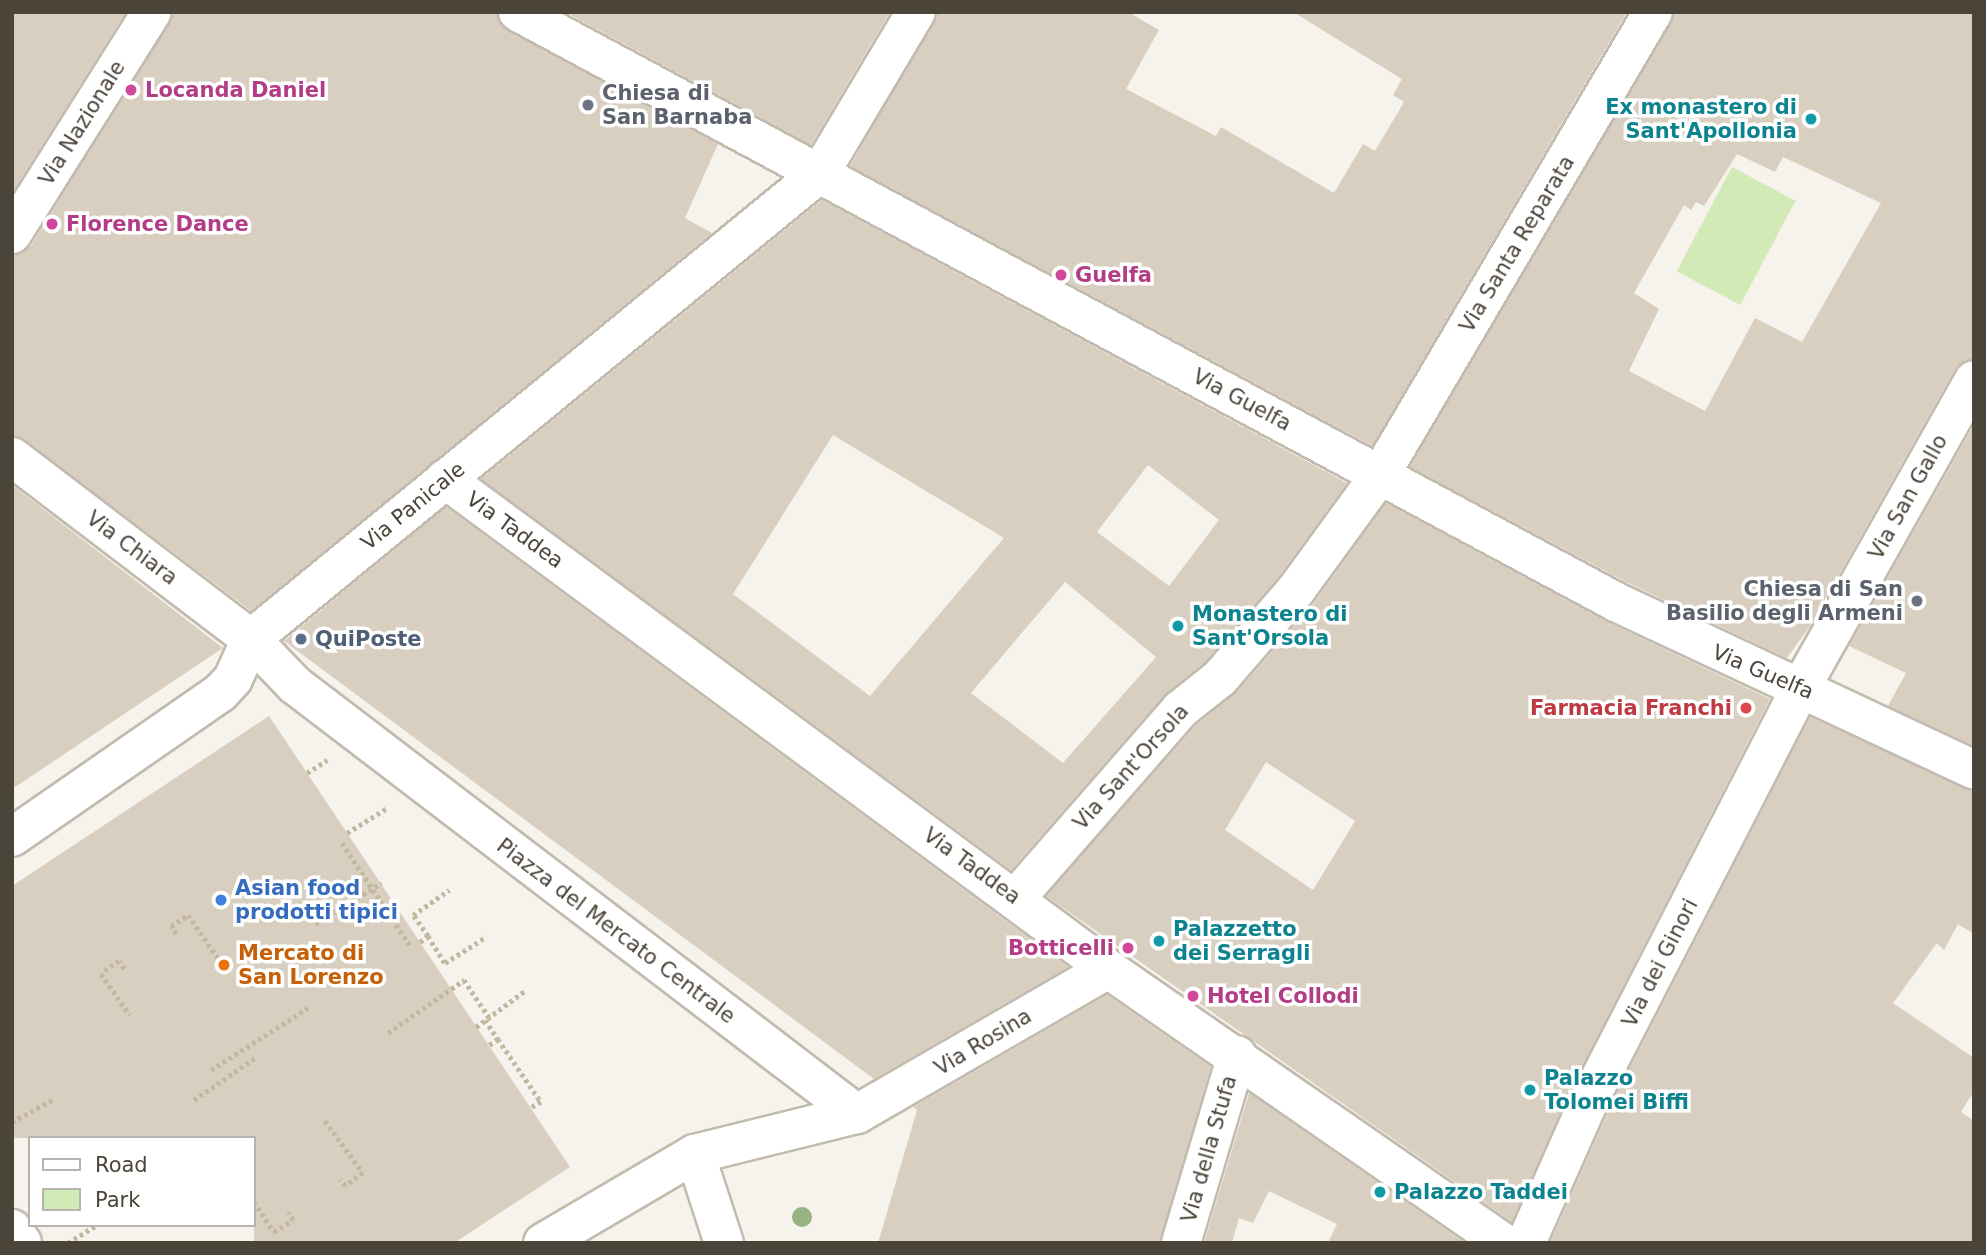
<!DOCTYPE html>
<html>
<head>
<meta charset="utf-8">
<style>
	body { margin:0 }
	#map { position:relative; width:1986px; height:1255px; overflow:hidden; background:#f6f3ec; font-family:"DejaVu Sans",sans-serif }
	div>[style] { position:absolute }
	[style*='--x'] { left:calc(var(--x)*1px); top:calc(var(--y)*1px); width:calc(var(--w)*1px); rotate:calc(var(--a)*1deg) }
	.green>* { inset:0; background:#d2eab5; transform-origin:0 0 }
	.building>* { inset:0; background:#d8cfc1 }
	.path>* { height:4.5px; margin-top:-2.25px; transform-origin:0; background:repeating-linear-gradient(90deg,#c4b79f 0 3.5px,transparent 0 7px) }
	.roads { filter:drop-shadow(2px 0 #c2bbae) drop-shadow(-2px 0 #c2bbae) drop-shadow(0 2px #c2bbae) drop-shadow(0 -2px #c2bbae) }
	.minor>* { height:38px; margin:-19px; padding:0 19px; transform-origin:19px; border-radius:19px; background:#fff }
	.trees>* { width:20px; height:20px; margin:-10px; border-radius:50%; background:#97b381 }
	.dots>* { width:19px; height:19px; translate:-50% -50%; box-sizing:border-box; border:4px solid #fff; border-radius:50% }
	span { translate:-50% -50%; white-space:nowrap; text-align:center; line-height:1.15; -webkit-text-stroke:7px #fff; paint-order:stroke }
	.hotel-label { font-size:21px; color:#b23c85; font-weight:700 }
	.left { translate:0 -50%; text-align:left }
	.right { translate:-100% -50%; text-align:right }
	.worship-label { font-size:21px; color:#5b616d; font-weight:700 }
	.culture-label { font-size:21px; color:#0d838f; font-weight:700 }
	.street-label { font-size:21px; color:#4b4439 }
	.service-label { font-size:21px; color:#4e5e75; font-weight:700 }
	.health-label { font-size:21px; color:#be3a42; font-weight:700 }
	.shop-label { font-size:21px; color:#366cbe; font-weight:700 }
	.food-label { font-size:21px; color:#c56008; font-weight:700 }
	.frame { position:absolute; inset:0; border:14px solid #4b4439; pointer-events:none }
	.legend { position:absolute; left:28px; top:1136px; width:228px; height:91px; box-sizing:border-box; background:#fff; border:2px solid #b7b4b0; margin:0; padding:9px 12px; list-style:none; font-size:21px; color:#4b4439 }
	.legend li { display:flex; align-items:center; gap:14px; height:35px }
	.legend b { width:35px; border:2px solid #b7b4b0 }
</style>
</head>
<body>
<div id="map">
	<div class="green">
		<div style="left:1732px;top:167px;width:72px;height:118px;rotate:28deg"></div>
	</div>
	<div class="building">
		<div style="clip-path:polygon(12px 12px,126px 12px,12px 193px)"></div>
		<div style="clip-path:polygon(174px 12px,496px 12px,508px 31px,718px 144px,685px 218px,712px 233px,251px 611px,25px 440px,12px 436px,12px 256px,31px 246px)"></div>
		<div style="clip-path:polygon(565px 12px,890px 12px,811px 145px)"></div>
		<div style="clip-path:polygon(938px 12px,1128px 12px,1159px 30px,1126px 89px,1216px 136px,1221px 127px,1334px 193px,1363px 144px,1375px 151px,1404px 102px,1393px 95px,1402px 79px,1293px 12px,1627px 12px,1372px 446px,850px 166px)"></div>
		<div style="clip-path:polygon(evenodd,1675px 12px,1974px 12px,1974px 358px,1955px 369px,1810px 626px,1787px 658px,1626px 582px,1410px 467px,1675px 12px,1737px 154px,1775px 172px,1783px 157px,1881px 203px,1802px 342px,1755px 318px,1705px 411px,1629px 371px,1659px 309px,1634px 293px,1684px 205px,1691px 210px,1696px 202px,1704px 206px,1737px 154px)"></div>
		<div style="clip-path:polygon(evenodd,822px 200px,1347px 483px,1279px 576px,1205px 662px,1165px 694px,1011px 870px,481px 479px,822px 200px,833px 435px,1004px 538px,870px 696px,733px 594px,833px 435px,822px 200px,1148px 465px,1219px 520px,1169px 586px,1097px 532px,1148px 465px,822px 200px,1065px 582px,1156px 657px,1063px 763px,971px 693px,1065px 582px)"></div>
		<div style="clip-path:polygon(1974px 425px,1974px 746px,1888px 706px,1906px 673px,1849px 646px)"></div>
		<div style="clip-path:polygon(12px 485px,223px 648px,12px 789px)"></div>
		<div style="clip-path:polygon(evenodd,1386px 503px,1607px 622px,1770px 699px,1573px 1084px,1512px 1222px,1046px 896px,1196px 725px,1237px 692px,1314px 603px,1386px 503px,1266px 762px,1355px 821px,1313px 890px,1225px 830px,1266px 762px)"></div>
		<div style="clip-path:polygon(446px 507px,1068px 967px,874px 1079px,284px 641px)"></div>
		<div style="clip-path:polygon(269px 716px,570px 1167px,454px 1243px,254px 1243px,254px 1138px,12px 1138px,12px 886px)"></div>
		<div style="clip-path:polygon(1810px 717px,1974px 792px,1974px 934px,1958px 924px,1944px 950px,1937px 943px,1893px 1003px,1974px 1058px,1974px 1091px,1961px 1112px,1974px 1121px,1974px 1243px,1550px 1243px,1612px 1103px)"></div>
		<div style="clip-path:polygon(1107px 995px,1211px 1067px,1160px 1243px,878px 1243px,917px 1110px,913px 1107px)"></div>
		<div style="clip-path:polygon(1249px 1093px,1465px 1243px,1328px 1243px,1337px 1224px,1269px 1191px,1253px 1223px,1239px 1218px,1232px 1243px,1204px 1243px)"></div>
	</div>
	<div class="path">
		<div style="--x:307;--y:773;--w:24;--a:-33"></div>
		<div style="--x:347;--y:833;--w:47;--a:-32"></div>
		<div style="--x:342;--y:843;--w:125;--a:56.4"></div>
		<div style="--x:315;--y:924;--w:78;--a:-31.8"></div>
		<div style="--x:176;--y:934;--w:9;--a:-122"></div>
		<div style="--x:171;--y:926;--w:20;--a:-33"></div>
		<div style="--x:188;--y:915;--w:52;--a:55.1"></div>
		<div style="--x:428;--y:936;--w:32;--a:58"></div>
		<div style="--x:445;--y:963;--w:49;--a:-32.4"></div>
		<div style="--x:420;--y:942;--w:10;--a:-37"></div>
		<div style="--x:428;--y:936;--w:26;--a:-126"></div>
		<div style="--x:413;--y:915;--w:44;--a:-34.8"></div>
		<div style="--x:124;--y:969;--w:9;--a:-122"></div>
		<div style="--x:119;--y:961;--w:22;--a:144"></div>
		<div style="--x:101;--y:974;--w:50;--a:54.7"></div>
		<div style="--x:485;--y:1020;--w:23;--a:56"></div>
		<div style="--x:498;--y:1039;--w:11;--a:142"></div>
		<div style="--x:476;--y:1027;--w:62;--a:-36.5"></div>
		<div style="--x:388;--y:1033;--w:93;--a:-34.9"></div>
		<div style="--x:464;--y:980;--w:45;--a:56"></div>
		<div style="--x:498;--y:1039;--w:76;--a:55.7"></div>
		<div style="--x:541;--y:1102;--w:12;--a:149"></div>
		<div style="--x:211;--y:1070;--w:115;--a:-32.6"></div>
		<div style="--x:194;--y:1100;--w:75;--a:-34.7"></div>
		<div style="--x:325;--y:1121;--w:64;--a:53.8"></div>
		<div style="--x:363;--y:1173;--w:22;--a:144"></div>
		<div style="--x:345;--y:1186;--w:8;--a:-130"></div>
		<div style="--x:12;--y:1122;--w:46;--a:-28.8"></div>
		<div style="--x:254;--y:1202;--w:36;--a:56"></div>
		<div style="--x:274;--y:1232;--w:22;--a:-32"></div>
		<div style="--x:293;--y:1220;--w:9;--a:-122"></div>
		<div style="--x:68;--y:1243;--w:34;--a:-32"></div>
	</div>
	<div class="roads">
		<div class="minor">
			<div style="--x:518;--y:12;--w:1246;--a:28.25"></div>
			<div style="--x:1616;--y:602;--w:395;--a:25.1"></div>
			<div style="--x:12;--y:234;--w:262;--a:-57.8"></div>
			<div style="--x:12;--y:457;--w:300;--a:37.3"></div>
			<div style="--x:251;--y:639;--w:64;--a:46.3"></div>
			<div style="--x:295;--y:685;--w:707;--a:37.36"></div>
			<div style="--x:445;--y:479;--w:824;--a:36.47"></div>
			<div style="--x:1108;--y:969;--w:482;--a:34.7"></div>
			<div style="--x:12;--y:837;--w:253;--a:-34.7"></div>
			<div style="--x:220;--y:693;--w:19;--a:-47"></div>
			<div style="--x:233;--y:679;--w:44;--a:-65.8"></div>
			<div style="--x:251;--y:639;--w:735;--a:-39.32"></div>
			<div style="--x:820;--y:173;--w:187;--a:-59.2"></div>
			<div style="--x:1016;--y:898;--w:251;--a:-48.9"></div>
			<div style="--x:1181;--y:709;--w:50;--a:-38.5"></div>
			<div style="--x:1220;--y:678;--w:116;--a:-49.2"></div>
			<div style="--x:1296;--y:590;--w:142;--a:-53.9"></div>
			<div style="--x:1380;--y:475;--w:537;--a:-59.48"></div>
			<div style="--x:695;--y:1154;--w:94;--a:72"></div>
			<div style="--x:12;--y:1229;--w:17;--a:54"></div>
			<div style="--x:543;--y:1243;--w:176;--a:-30.4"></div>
			<div style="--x:695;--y:1154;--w:167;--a:-13.9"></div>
			<div style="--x:857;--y:1114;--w:290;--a:-30"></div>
			<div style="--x:1181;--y:1243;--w:196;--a:-73.4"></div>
			<div style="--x:1526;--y:1243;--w:163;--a:-66.1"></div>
			<div style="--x:1592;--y:1094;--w:458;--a:-62.8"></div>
			<div style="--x:1801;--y:687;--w:352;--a:-60.6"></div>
		</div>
	</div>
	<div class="trees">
		<div style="left:802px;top:1217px"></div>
	</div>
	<div class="dots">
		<div style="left:131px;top:90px;background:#d1479c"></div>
		<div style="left:588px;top:105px;background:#6b7280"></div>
		<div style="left:1811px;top:119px;background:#0f9aa8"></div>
		<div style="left:52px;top:224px;background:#d1479c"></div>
		<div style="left:1061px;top:275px;background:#d1479c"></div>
		<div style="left:1917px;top:601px;background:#6b7280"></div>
		<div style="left:1178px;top:626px;background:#0f9aa8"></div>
		<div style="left:301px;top:639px;background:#5c6f8a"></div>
		<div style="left:1746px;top:708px;background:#e0444e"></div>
		<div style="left:221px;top:900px;background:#3f7fe0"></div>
		<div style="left:1159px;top:941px;background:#0f9aa8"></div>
		<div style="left:1128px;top:948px;background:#d1479c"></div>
		<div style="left:224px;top:965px;background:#e8710a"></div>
		<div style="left:1193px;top:996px;background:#d1479c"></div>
		<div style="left:1530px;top:1090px;background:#0f9aa8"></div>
		<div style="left:1380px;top:1192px;background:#0f9aa8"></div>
	</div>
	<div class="hotel-label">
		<span class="left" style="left:145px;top:90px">Locanda Daniel</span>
		<span class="left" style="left:66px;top:224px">Florence Dance</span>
		<span class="left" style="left:1075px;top:275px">Guelfa</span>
		<span class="right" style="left:1114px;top:948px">Botticelli</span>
		<span class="left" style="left:1207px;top:996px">Hotel Collodi</span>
	</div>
	<div class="worship-label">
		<span class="left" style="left:602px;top:105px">Chiesa di<br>San Barnaba</span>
		<span class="right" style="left:1903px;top:601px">Chiesa di San<br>Basilio degli Armeni</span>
	</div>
	<div class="culture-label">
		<span class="right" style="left:1797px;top:119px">Ex monastero di<br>Sant'Apollonia</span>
		<span class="left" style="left:1192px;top:626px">Monastero di<br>Sant'Orsola</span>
		<span class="left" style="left:1173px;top:941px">Palazzetto<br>dei Serragli</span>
		<span class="left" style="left:1544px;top:1090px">Palazzo<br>Tolomei Biffi</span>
		<span class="left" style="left:1394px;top:1192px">Palazzo Taddei</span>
	</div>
	<div class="street-label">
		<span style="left:82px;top:123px;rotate:-58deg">Via Nazionale</span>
		<span style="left:1517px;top:244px;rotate:-59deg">Via Santa Reparata</span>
		<span style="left:1242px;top:400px;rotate:28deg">Via Guelfa</span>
		<span style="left:1908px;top:497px;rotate:-61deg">Via San Gallo</span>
		<span style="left:413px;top:506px;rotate:-39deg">Via Panicale</span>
		<span style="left:515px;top:530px;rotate:36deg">Via Taddea</span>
		<span style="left:132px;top:548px;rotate:37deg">Via Chiara</span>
		<span style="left:1763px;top:672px;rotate:23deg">Via Guelfa</span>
		<span style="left:1131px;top:767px;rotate:-48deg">Via Sant'Orsola</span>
		<span style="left:972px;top:866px;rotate:36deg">Via Taddea</span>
		<span style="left:616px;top:931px;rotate:37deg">Piazza del Mercato Centrale</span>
		<span style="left:1660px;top:963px;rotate:-63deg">Via dei Ginori</span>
		<span style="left:983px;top:1042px;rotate:-31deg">Via Rosina</span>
		<span style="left:1209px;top:1149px;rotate:-74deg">Via della Stufa</span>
	</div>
	<div class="service-label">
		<span class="left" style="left:315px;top:639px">QuiPoste</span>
	</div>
	<div class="health-label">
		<span class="right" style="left:1732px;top:708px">Farmacia Franchi</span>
	</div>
	<div class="shop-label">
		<span class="left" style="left:235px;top:900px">Asian food<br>prodotti tipici</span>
	</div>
	<div class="food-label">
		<span class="left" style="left:238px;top:965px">Mercato di<br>San Lorenzo</span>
	</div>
	<div class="frame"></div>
	<ul class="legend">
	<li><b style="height:9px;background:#fff"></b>Road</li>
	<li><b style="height:19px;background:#d2eab5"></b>Park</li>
	</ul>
</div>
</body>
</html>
